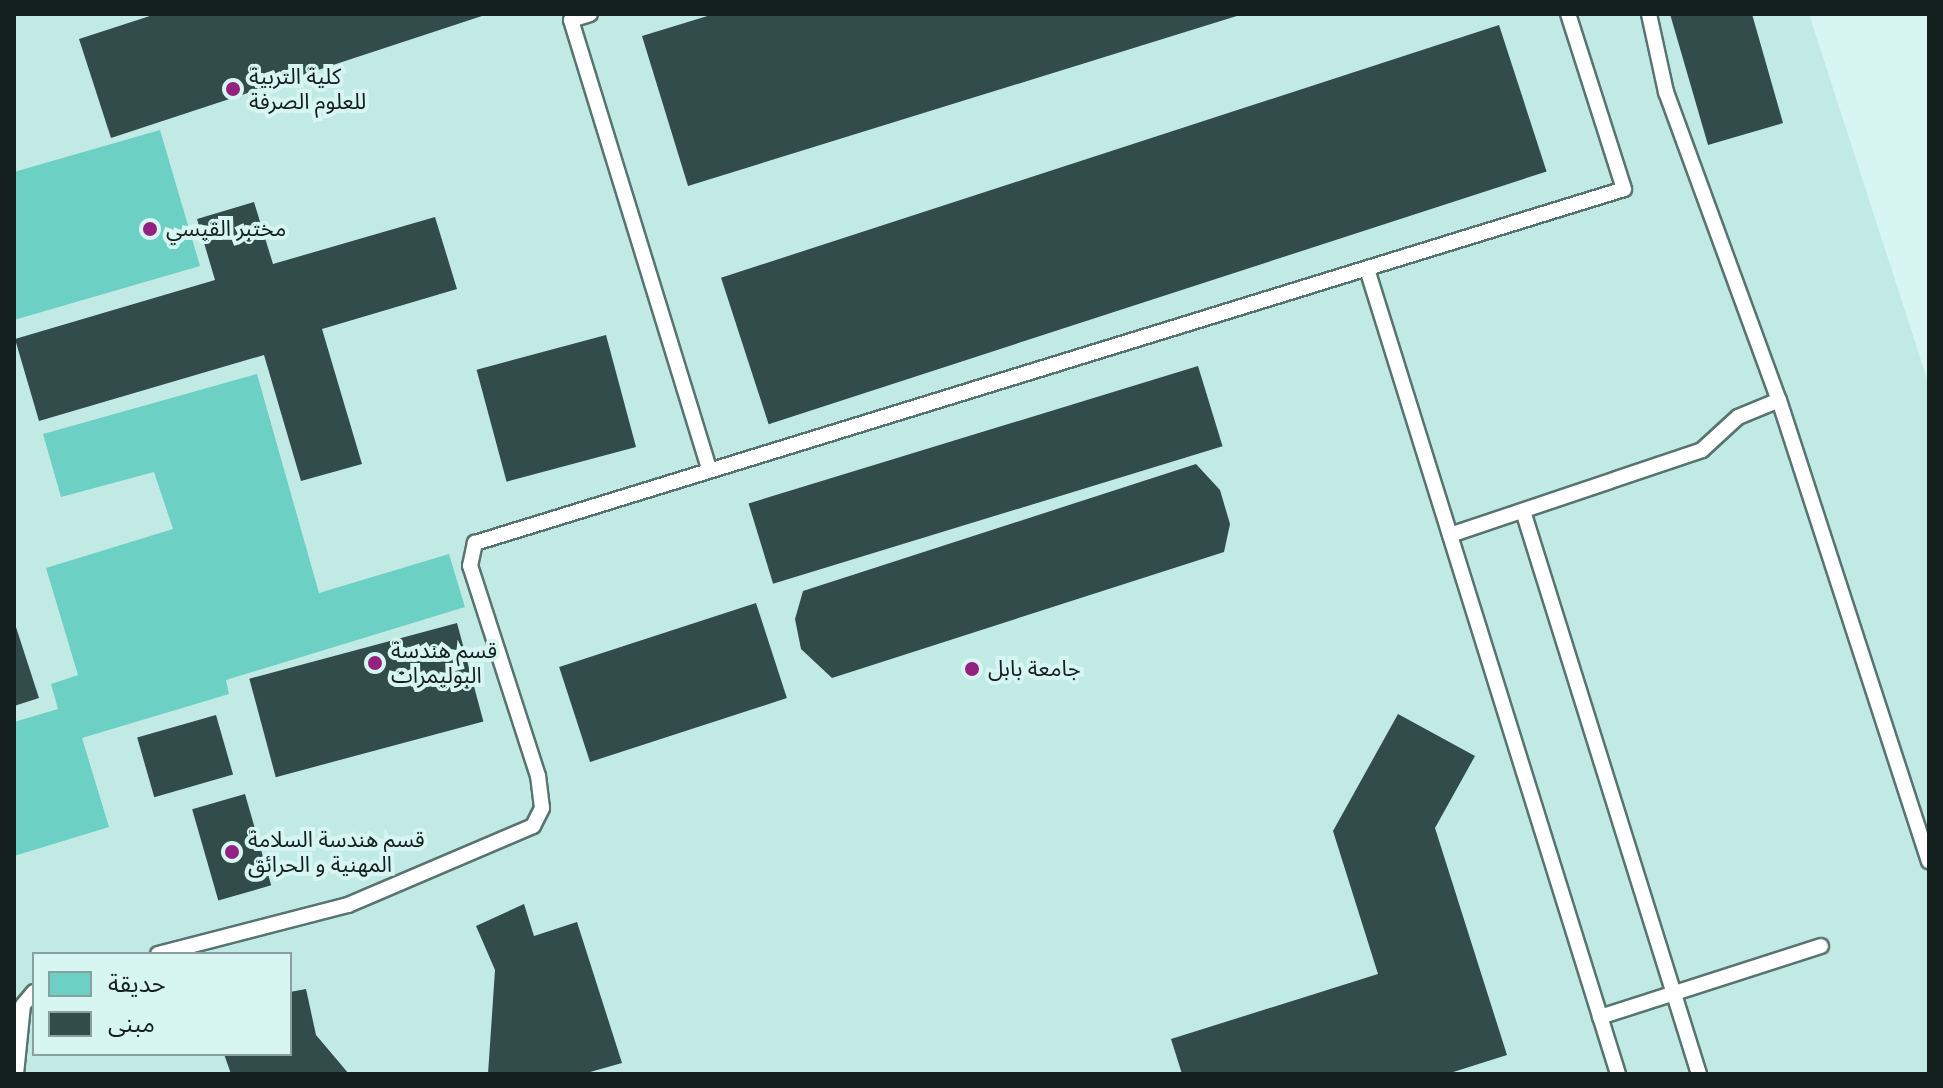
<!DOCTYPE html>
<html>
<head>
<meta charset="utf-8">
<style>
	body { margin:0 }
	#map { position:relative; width:1943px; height:1088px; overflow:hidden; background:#d7f6f1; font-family:Figtree,"Noto Sans Arabic",sans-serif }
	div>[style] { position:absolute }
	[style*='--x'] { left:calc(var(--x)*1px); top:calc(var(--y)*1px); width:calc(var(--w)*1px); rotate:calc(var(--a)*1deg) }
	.built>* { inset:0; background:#c1eae4 }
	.green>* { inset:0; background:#6dd0c4 }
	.building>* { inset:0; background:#324d49; transform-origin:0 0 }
	.roads { filter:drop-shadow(2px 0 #587470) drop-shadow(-2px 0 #587470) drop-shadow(0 2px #587470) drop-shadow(0 -2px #587470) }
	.lane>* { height:14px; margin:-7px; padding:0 7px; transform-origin:7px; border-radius:7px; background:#fff }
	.dots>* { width:22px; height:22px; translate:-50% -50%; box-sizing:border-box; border:4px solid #d7f6f1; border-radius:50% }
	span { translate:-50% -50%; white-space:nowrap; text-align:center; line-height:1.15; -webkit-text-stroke:8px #d7f6f1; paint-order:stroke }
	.poi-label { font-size:22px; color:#131f1d }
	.left { translate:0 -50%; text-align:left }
	.frame { position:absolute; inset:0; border:16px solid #131f1d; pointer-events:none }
	.legend { position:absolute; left:32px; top:952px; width:260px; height:104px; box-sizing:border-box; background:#d7f6f1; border:2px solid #89a09c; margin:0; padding:10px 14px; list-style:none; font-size:24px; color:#131f1d }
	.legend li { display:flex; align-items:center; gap:16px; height:40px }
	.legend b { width:40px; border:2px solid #89a09c }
</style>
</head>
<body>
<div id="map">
	<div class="built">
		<div style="clip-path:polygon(evenodd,14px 14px,1809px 14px,1929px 385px,1929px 1074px,14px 1074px,14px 14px,34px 954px,290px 954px,290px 1054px,34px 1054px,34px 954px)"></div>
	</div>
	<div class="green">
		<div style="clip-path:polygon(160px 130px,200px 266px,14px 320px,14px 172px)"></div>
		<div style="clip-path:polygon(257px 374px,319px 593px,449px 554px,465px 607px,226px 680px,229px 694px,82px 738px,109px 827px,14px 856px,14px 722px,58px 709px,51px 684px,78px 675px,46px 568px,173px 529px,154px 472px,61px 497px,43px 434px)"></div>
	</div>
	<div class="building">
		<div style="clip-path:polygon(156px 14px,485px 14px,485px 15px,111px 138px,79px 39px)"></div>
		<div style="clip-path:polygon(714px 14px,1240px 14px,1240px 15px,688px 186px,642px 36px)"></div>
		<div style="clip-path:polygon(1670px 14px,1752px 14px,1783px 123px,1708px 145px)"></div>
		<div style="left:1499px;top:25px;width:154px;height:818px;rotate:72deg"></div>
		<div style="clip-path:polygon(254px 202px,273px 264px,435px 217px,457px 289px,322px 329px,362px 464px,301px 481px,264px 355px,39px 421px,15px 339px,215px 280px,197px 219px)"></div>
		<div style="left:606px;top:335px;width:116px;height:134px;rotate:75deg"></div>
		<div style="left:1198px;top:366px;width:84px;height:470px;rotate:73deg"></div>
		<div style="clip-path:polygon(1196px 464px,1220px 490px,1230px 524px,1224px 552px,832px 678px,801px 649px,795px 619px,803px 591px)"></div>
		<div style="left:756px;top:603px;width:100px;height:207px;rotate:72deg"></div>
		<div style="clip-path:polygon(14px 621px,39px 698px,14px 706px)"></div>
		<div style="left:457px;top:623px;width:102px;height:215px;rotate:75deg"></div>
		<div style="clip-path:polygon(1398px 714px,1475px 756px,1435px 828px,1507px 1055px,1447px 1074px,1182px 1074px,1171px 1039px,1378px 974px,1333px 831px)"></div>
		<div style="left:216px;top:715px;width:62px;height:82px;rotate:74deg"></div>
		<div style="left:245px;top:794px;width:95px;height:55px;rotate:74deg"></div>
		<div style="clip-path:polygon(524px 904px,534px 936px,577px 922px,622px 1063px,583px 1074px,488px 1074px,495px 970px,476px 926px)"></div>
		<div style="clip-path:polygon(306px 989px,316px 1035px,349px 1074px,231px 1074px,224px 1054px,290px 1054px,290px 992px)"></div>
	</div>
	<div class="roads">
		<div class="lane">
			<div style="--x:590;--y:14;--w:20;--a:162"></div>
			<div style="--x:571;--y:20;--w:469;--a:72.9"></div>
			<div style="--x:1649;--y:14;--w:80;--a:77.7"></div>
			<div style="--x:1666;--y:92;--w:328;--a:69.9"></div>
			<div style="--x:1779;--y:400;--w:485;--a:72"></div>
			<div style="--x:1367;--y:269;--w:843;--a:72.68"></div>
			<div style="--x:1523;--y:511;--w:590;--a:72.64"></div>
			<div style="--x:1450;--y:535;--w:266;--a:-18.6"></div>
			<div style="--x:1702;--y:450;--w:49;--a:-42.5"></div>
			<div style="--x:1738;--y:417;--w:44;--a:-22.5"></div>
			<div style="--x:158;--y:954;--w:196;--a:-14.5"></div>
			<div style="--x:348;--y:905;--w:201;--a:-23.1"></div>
			<div style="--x:533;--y:826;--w:20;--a:-63"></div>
			<div style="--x:542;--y:808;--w:32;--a:-97"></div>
			<div style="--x:538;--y:776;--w:221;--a:-107.9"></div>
			<div style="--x:470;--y:566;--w:24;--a:-78"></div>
			<div style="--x:475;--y:543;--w:1202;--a:-17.12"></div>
			<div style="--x:1624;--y:189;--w:184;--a:-107.7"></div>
			<div style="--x:1600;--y:1017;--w:232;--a:-17.8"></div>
			<div style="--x:16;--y:1074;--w:69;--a:-84.2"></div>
			<div style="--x:23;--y:1005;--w:17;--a:-50"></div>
		</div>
	</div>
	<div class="dots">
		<div style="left:233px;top:89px;background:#932180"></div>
		<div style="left:150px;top:229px;background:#932180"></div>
		<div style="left:375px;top:663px;background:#932180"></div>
		<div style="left:972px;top:669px;background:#932180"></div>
		<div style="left:232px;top:852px;background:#932180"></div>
	</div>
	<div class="poi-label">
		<span class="left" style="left:249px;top:89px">كلية التربية<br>للعلوم الصرفة</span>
		<span class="left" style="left:166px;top:229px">مختبر القيسي</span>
		<span class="left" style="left:391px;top:663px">قسم هندسة<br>البوليمرات</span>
		<span class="left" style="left:988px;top:669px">جامعة بابل</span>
		<span class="left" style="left:248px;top:852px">قسم هندسة السلامة<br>المهنية و الحرائق</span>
	</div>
	<div class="frame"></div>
	<ul class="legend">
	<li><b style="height:22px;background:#6dd0c4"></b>حديقة</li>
	<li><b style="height:22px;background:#324d49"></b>مبنى</li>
	</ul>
</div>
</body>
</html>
